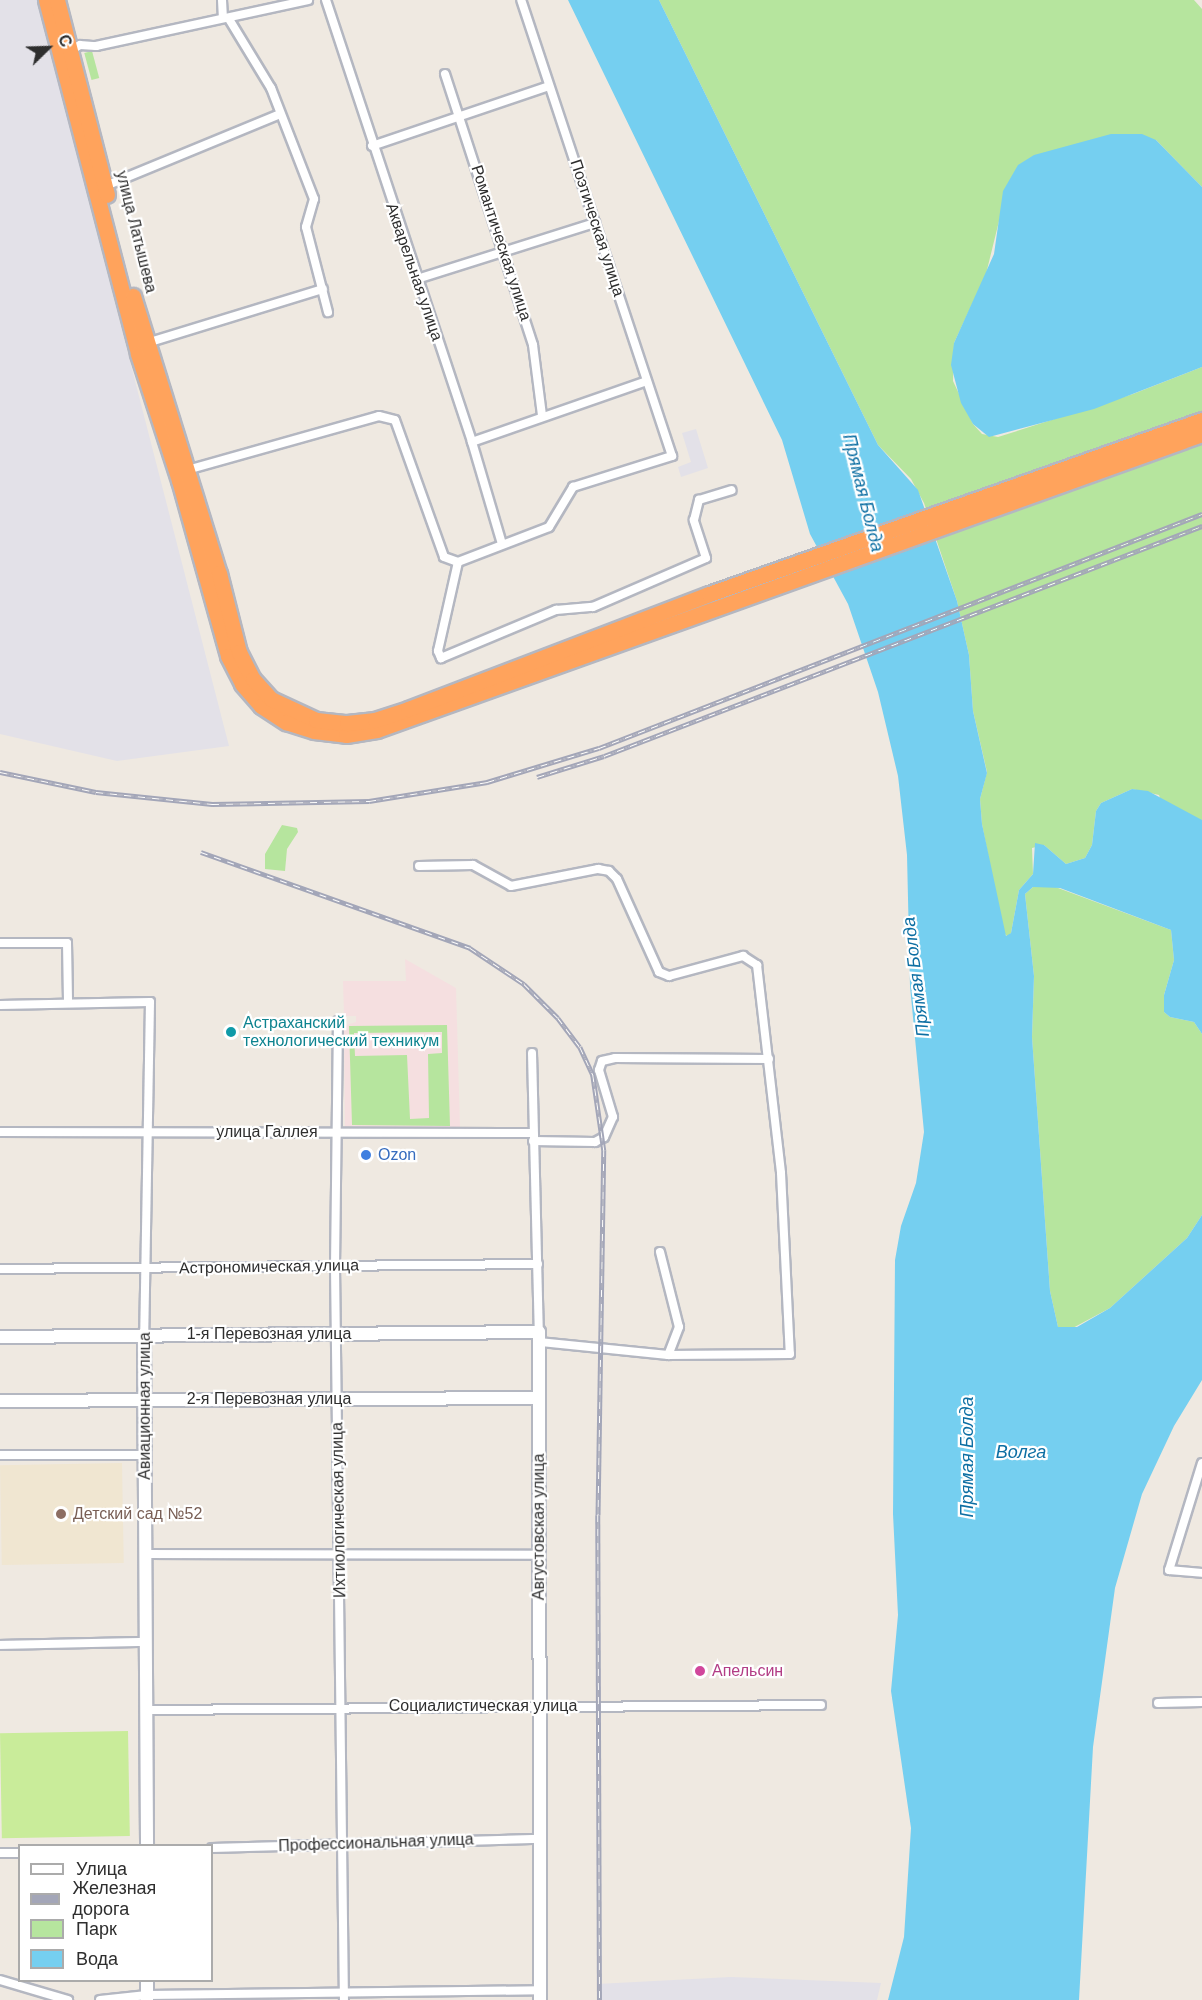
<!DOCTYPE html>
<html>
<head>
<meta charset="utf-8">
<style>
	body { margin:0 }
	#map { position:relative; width:1202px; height:2000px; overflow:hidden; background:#efe9e1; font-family:Arial,sans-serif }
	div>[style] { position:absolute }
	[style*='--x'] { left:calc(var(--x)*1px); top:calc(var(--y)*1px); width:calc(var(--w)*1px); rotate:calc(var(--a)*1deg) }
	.industrial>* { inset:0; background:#e3e1e8 }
	.education>* { inset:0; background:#f0e6d1; transform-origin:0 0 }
	.medical>* { inset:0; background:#f5dfe0 }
	.green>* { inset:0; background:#b6e59e; transform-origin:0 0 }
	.pitch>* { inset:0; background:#c9ec9a; transform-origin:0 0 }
	.water>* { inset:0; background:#75cff0 }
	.roads { filter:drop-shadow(2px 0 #b4b7c1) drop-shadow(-2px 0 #b4b7c1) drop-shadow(0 2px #b4b7c1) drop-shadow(0 -2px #b4b7c1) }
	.street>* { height:8px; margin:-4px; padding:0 4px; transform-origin:4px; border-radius:4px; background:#fff }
	.secondary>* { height:12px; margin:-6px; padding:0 6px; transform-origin:6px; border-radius:6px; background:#fff }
	.highway>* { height:15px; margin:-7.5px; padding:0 7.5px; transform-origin:7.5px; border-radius:7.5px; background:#ffa35c }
	.rail>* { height:4.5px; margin-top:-2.25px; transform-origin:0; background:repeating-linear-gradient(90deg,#fff 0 7px,#a3a6b8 0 14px); box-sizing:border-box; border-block:2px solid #a3a6b8 }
	.dots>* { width:16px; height:16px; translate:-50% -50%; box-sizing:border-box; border:3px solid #fff; border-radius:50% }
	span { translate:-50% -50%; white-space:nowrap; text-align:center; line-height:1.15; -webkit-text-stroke:4.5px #fff; paint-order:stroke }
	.street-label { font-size:16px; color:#2e2e2e }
	.culture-label { font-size:16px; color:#0d838f }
	.left { translate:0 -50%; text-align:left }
	.shop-label { font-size:16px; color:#366cbe }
	.education-label { font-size:16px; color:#785e54 }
	.hotel-label { font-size:16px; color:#b23c85 }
	.water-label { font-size:18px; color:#0d6fa3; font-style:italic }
	.legend { position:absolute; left:18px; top:1844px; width:195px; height:138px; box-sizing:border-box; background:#fff; border:2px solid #ababab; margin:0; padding:8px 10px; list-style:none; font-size:18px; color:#2e2e2e }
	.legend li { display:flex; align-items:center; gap:12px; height:30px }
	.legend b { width:30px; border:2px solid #ababab }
	.north { position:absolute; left:18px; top:18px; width:60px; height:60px; -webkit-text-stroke:4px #fff; paint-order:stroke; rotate:67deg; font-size:16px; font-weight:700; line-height:24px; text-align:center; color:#2e2e2e }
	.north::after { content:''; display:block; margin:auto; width:21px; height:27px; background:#2e2e2e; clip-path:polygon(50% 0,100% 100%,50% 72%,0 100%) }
</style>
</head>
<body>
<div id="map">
	<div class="industrial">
		<div style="clip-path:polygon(0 0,37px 0,229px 746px,117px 761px,0 734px)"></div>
		<div style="clip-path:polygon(696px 429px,708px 468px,681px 477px,678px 467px,691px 462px,682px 433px)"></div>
		<div style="clip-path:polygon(731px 1977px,881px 1983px,877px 2000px,597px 2000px,597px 1984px)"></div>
	</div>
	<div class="education">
		<div style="left:122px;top:1463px;width:100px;height:122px;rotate:89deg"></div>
	</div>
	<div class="medical">
		<div style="clip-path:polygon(405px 959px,456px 988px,460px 1127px,345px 1128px,344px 1026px,356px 1022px,356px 1016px,344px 1016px,343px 981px,406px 981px)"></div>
	</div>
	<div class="green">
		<div style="clip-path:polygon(659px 0,1194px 0,1202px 9px,1202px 187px,1156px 140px,1000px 217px,986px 274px,954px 343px,953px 381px,973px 424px,982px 434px,998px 437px,1133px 394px,1202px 367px,1202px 925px,1159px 795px,1132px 789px,1101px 803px,1096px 811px,1092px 845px,1085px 858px,1066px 864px,1044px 845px,1032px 848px,1033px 874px,1019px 890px,1011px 933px,1008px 937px,1003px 932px,982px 824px,980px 799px,987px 772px,973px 711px,969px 655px,957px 601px,924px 503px,911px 479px,878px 445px)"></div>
		<div style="left:92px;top:51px;width:28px;height:8px;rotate:75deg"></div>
		<div style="clip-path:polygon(282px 825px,297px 828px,298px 832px,287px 849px,285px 871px,265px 869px,265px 854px)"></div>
		<div style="clip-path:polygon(1050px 885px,1171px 930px,1174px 960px,1164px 995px,1164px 1012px,1170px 1017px,1194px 1022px,1202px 1034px,1202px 1215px,1187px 1238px,1110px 1308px,1069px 1330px,1058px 1327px,1050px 1291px,1032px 1037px,1034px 976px,1025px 894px,1033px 887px)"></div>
		<div style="clip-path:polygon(evenodd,447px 1025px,450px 1126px,352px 1125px,349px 1026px,447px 1025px,442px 1032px,442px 1053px,428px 1054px,429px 1118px,410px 1119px,407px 1055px,355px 1056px,354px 1033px,442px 1032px)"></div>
	</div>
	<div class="pitch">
		<div style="left:128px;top:1731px;width:105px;height:128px;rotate:89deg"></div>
	</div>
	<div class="water">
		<div style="clip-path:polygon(568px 0,659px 0,878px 445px,918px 490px,957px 601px,969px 655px,973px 711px,987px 773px,980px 799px,982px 824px,1006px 936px,1011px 933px,1019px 890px,1033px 874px,1035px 843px,1044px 845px,1066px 864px,1085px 858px,1092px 845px,1096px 811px,1101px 803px,1132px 789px,1148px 791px,1202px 820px,1202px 1034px,1194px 1022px,1170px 1017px,1164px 1012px,1164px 995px,1174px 960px,1171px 930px,1060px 888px,1033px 887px,1025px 894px,1034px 976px,1032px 1037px,1050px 1291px,1058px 1327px,1077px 1327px,1110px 1308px,1187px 1238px,1202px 1215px,1202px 1380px,1174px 1426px,1142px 1494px,1115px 1588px,1093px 1747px,1079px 2000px,888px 2000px,904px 1937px,911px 1828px,891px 1691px,898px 1615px,893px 1514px,895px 1260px,901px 1226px,916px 1183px,924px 1132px,910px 986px,907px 855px,898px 776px,878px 692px,848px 604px,810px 534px,782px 440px)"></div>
		<div style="clip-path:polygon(1111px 134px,1142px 134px,1156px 140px,1202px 187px,1202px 367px,1094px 409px,989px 437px,973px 424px,961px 403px,951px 365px,954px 343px,994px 254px,1003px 191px,1018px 165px,1034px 155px)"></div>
	</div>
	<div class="roads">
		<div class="street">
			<div style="--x:222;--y:0;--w:18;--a:87"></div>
			<div style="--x:326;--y:0;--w:465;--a:71.7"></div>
			<div style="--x:472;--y:442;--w:106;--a:73.6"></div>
			<div style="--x:229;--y:19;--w:81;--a:58.7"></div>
			<div style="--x:271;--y:88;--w:119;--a:68.8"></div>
			<div style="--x:314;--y:199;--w:29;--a:106"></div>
			<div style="--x:306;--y:227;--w:88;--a:75.5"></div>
			<div style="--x:67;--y:53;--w:15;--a:-32"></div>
			<div style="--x:80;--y:45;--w:16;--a:4"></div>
			<div style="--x:96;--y:46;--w:217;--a:-12.2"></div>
			<div style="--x:445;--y:74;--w:285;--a:72"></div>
			<div style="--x:533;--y:345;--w:71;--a:82.7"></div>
			<div style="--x:372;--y:146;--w:187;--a:-18.7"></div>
			<div style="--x:103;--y:187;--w:191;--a:-22.4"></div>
			<div style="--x:417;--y:279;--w:187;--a:-17.5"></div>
			<div style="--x:147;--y:343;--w:184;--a:-17.1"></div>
			<div style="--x:472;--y:442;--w:185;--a:-19.2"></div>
			<div style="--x:187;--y:470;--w:199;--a:-15.7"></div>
			<div style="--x:379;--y:416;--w:16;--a:14"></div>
			<div style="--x:395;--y:420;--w:145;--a:70.3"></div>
			<div style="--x:444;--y:557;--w:15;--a:20"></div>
			<div style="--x:458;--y:562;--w:97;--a:-21"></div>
			<div style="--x:549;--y:527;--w:47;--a:-59"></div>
			<div style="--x:573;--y:487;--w:104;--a:-17.4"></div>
			<div style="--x:672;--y:456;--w:480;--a:-108.3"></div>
			<div style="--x:458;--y:562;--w:91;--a:102.7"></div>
			<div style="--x:438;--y:651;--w:8;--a:67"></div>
			<div style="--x:441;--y:658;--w:125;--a:-22.7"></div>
			<div style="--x:556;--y:610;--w:37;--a:-5"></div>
			<div style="--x:593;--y:607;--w:123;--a:-23.4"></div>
			<div style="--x:706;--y:558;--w:40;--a:-108"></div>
			<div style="--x:694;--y:520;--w:21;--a:-76"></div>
			<div style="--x:699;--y:500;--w:34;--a:-17"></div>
			<div style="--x:419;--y:866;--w:54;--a:-1.1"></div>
			<div style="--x:473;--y:865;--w:43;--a:28.9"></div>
			<div style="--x:511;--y:886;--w:89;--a:-11.1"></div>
			<div style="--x:598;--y:869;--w:11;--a:10"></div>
			<div style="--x:609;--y:871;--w:11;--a:45"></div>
			<div style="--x:617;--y:879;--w:102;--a:65.7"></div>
			<div style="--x:659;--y:972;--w:11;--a:22"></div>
			<div style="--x:669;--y:976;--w:77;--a:-15.1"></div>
			<div style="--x:743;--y:956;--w:17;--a:33"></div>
			<div style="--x:757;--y:965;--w:209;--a:83.4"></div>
			<div style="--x:781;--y:1173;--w:181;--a:87.2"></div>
			<div style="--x:790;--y:1354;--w:122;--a:179.5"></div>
			<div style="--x:668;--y:1355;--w:130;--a:-174.2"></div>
			<div style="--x:0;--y:943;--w:67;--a:0"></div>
			<div style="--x:67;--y:943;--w:59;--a:89"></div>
			<div style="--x:0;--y:1005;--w:150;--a:-1.1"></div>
			<div style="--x:150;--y:1002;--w:332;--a:91"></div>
			<div style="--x:338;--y:1021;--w:246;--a:90.7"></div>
			<div style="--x:335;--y:1267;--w:733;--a:89.3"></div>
			<div style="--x:532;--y:1053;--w:279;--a:88.6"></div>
			<div style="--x:0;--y:1132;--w:533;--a:0.11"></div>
			<div style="--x:533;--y:1141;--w:62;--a:0.9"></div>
			<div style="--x:595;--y:1142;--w:10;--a:-29"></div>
			<div style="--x:604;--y:1137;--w:22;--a:-66"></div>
			<div style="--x:613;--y:1117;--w:49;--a:-106.6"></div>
			<div style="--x:599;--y:1070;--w:9;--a:-72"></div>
			<div style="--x:602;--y:1061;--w:13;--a:-13"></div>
			<div style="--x:615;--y:1058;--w:154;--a:0.4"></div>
			<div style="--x:660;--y:1252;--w:77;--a:75.8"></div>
			<div style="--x:679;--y:1327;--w:30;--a:111"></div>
			<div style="--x:0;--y:1269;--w:538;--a:-0.53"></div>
			<div style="--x:0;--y:1455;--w:145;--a:0"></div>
			<div style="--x:1202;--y:1463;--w:112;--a:107.1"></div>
			<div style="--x:1169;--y:1570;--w:33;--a:5"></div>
			<div style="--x:145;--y:1554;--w:394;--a:0.1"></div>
			<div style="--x:0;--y:1645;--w:146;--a:-1.2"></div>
			<div style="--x:1158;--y:1703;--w:44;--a:-1.3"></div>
			<div style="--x:146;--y:1710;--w:675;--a:-0.42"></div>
			<div style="--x:212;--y:1848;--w:329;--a:-1.6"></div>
			<div style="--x:0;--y:1853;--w:20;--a:0"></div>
			<div style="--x:0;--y:1980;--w:71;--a:16.4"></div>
			<div style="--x:100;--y:2000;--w:47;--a:-6.1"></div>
			<div style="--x:147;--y:1995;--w:394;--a:-0.7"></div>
		</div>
		<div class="secondary">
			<div style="--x:144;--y:1334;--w:512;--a:89.66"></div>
			<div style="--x:0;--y:1337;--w:539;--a:-0.53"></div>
			<div style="--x:539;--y:1332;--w:668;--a:89.91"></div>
			<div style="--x:0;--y:1401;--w:539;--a:-0.32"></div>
			<div style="--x:147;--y:1980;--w:20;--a:90"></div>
		</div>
		<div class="highway">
			<div style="--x:46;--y:0;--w:366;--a:75.4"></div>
			<div style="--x:138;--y:354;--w:133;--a:72"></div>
			<div style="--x:179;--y:480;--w:183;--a:74.4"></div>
			<div style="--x:228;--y:656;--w:31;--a:63"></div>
			<div style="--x:242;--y:684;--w:29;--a:49"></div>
			<div style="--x:261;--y:706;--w:30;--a:33"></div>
			<div style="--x:286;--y:722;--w:29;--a:18"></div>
			<div style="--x:314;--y:731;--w:32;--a:7"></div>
			<div style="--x:346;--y:735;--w:31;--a:-9"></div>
			<div style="--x:377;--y:730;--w:876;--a:-19.74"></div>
			<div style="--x:57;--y:0;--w:201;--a:75.6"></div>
			<div style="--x:133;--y:296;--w:290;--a:72.8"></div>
			<div style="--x:219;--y:573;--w:81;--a:75.8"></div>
			<div style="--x:239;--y:652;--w:30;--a:63"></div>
			<div style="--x:253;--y:679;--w:27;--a:48"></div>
			<div style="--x:271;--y:699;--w:50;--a:25"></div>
			<div style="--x:316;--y:720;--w:31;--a:6"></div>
			<div style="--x:347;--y:723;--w:28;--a:-6"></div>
			<div style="--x:375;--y:720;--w:35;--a:-18"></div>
			<div style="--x:408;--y:709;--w:322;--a:-20.9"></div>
			<div style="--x:709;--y:594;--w:523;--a:-19.44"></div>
		</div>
	</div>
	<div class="rail">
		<div style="--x:0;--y:772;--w:98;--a:11.8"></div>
		<div style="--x:96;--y:792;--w:117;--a:5.9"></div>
		<div style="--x:212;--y:804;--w:157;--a:-1.1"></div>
		<div style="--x:369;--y:801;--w:120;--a:-9.1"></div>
		<div style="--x:487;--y:782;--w:117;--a:-16.9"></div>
		<div style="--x:599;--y:748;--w:647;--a:-21.21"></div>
		<div style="--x:537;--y:777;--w:70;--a:-17.4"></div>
		<div style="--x:604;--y:756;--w:641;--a:-21.04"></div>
		<div style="--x:201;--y:852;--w:286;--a:19.6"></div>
		<div style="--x:470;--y:948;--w:65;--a:33.7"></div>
		<div style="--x:524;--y:984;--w:48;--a:45"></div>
		<div style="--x:558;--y:1018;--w:36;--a:53"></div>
		<div style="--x:580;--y:1047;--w:31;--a:65"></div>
		<div style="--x:593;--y:1075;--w:76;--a:81.7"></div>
		<div style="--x:604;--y:1150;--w:365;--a:90.9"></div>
		<div style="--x:598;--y:1515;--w:485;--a:89.8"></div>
	</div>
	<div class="dots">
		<div style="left:231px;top:1032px;background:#0f9aa8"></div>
		<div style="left:366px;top:1155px;background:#3f7fe0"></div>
		<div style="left:61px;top:1514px;background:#8d6e63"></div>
		<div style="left:700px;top:1671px;background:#d1479c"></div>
	</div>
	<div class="street-label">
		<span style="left:597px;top:228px;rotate:72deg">Поэтическая улица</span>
		<span style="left:136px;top:232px;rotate:76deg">улица Латышева</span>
		<span style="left:501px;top:243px;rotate:72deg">Романтическая улица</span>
		<span style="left:414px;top:272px;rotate:71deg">Акварельная улица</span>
		<span style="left:267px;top:1132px">улица Галлея</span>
		<span style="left:269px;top:1267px;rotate:-1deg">Астрономическая улица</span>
		<span style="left:269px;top:1334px">1-я Перевозная улица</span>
		<span style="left:269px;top:1399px">2-я Перевозная улица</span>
		<span style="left:145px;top:1406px;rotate:-90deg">Авиационная улица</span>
		<span style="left:339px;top:1510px;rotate:-91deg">Ихтиологическая улица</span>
		<span style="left:539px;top:1527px;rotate:-90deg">Августовская улица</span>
		<span style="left:483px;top:1706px">Социалистическая улица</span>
		<span style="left:376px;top:1843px;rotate:-2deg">Профессиональная улица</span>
	</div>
	<div class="culture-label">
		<span class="left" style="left:243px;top:1032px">Астраханский<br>технологический техникум</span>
	</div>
	<div class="shop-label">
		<span class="left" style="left:378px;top:1155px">Ozon</span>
	</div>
	<div class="education-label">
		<span class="left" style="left:73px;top:1514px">Детский сад №52</span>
	</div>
	<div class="hotel-label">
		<span class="left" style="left:712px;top:1671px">Апельсин</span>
	</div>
	<div class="water-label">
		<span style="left:863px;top:493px;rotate:76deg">Прямая Болда</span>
		<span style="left:916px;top:977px;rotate:-97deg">Прямая Болда</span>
		<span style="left:1021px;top:1452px">Волга</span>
		<span style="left:967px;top:1457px;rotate:-90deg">Прямая Болда</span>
	</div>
	<ul class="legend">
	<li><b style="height:8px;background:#fff"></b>Улица</li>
	<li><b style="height:8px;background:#a3a6b8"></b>Железная дорога</li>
	<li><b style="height:16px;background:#b6e59e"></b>Парк</li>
	<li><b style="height:16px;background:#75cff0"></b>Вода</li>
	</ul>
	<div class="north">С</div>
</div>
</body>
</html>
